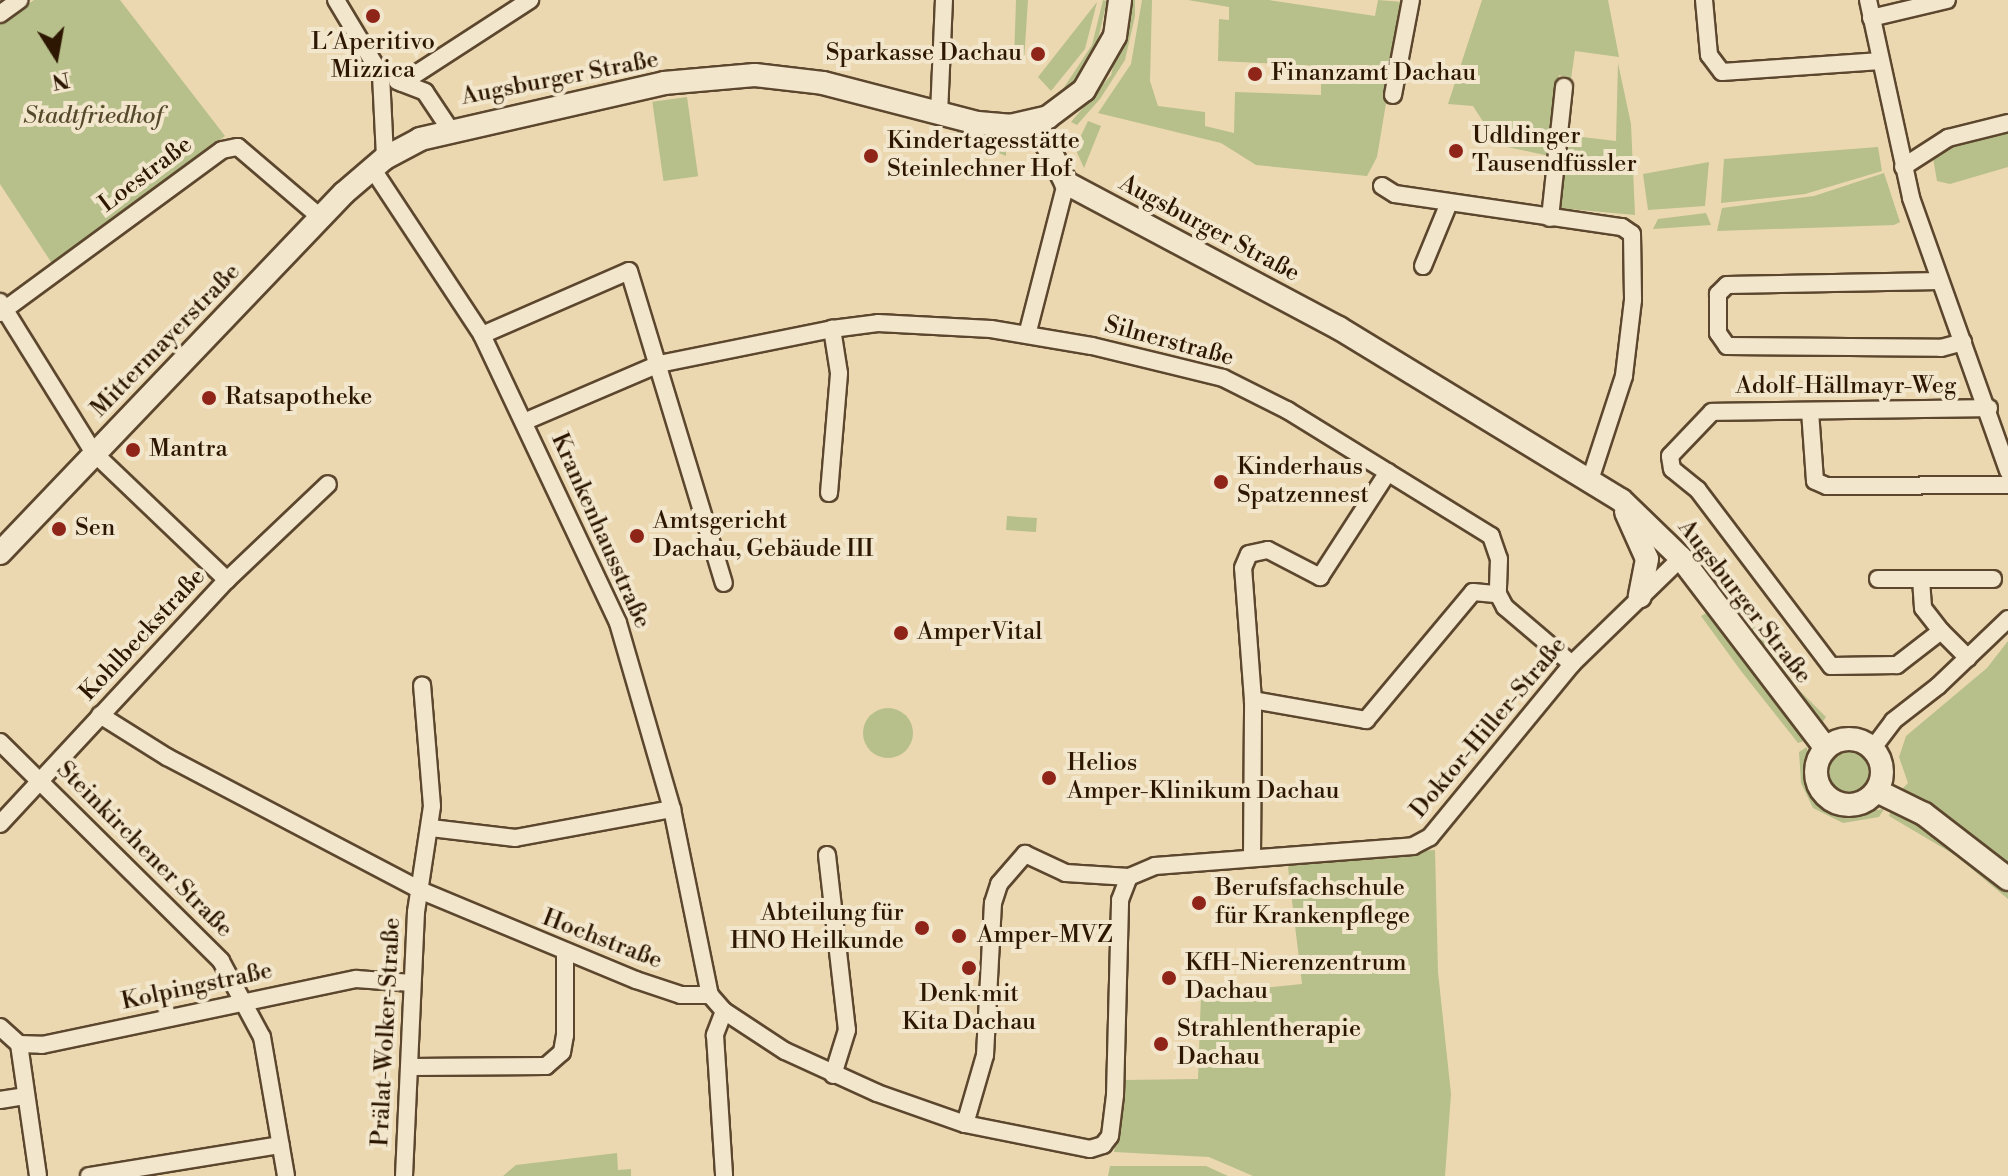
<!DOCTYPE html>
<html>
<head>
<meta charset="utf-8">
<style>
	body { margin:0 }
	#map { position:relative; width:2008px; height:1176px; overflow:hidden; background:#ebd8b1; font-family:"Libre Bodoni",serif }
	div>[style] { position:absolute }
	[style*='--x'] { left:calc(var(--x)*1px); top:calc(var(--y)*1px); width:calc(var(--w)*1px); rotate:calc(var(--a)*1deg) }
	.green>* { inset:0; background:#b7bf8b; transform-origin:0 0 }
	.round { border-radius:50% }
	.roads { filter:drop-shadow(2px 0 #5c472e) drop-shadow(-2px 0 #5c472e) drop-shadow(0 2px #5c472e) drop-shadow(0 -2px #5c472e) }
	.street>* { height:16px; margin:-8px; padding:0 8px; transform-origin:8px; border-radius:8px; background:#f2e6cc }
	.secondary>* { height:22px; margin:-11px; padding:0 11px; transform-origin:11px; border-radius:11px; background:#f2e6cc }
	.secondary>.ring { margin:-11px; padding:0; box-sizing:content-box; background:none; border:22px solid #f2e6cc; border-radius:50% }
	.dots>* { width:22px; height:22px; translate:-50% -50%; box-sizing:border-box; border:4px solid #f2e6cc; border-radius:50% }
	span { translate:-50% -50%; white-space:nowrap; text-align:center; line-height:1.15; -webkit-text-stroke:8px #f2e6cc; paint-order:stroke }
	.poi-label { font-size:24px; color:#2d1702 }
	.right { translate:-100% -50%; text-align:right }
	.left { translate:0 -50%; text-align:left }
	.street-label { font-size:24px; color:#2d1702 }
	.park-label { font-size:24px; color:#56492b; font-style:italic }
	.north { position:absolute; left:16px; top:16px; width:80px; height:80px; -webkit-text-stroke:6px #f2e6cc; paint-order:stroke; rotate:169deg; font-size:22px; font-weight:700; line-height:32px; text-align:center; color:#2d1702 }
	.north::after { content:''; display:block; margin:auto; width:28px; height:36px; background:#2d1702; clip-path:polygon(50% 0,100% 100%,50% 72%,0 100%) }
</style>
</head>
<body>
<div id="map">
	<div class="green">
		<div style="clip-path:polygon(34px 0,120px 0,225px 136px,53px 265px,0 184px,0 24px)"></div>
		<div style="clip-path:polygon(1016px 0,1028px 0,1024px 61px,1014px 60px)"></div>
		<div style="clip-path:polygon(1103px 0,1107px 1px,1096px 48px,1083px 74px,1057px 98px,1092px 45px)"></div>
		<div style="clip-path:polygon(1130px 0,1135px 0,1135px 16px,1125px 60px,1100px 99px,1077px 125px,1071px 122px,1111px 75px)"></div>
		<div style="clip-path:polygon(1142px 0,1152px 0,1150px 81px,1158px 106px,1205px 112px,1205px 126px,1234px 133px,1235px 92px,1321px 95px,1321px 66px,1218px 61px,1219px 19px,1229px 20px,1229px 7px,1188px 0,1269px 0,1375px 16px,1378px 0,1403px 2px,1377px 157px,1367px 176px,1256px 165px,1221px 143px,1098px 113px,1131px 64px)"></div>
		<div style="clip-path:polygon(1482px 0,1608px 0,1619px 57px,1575px 51px,1571px 79px,1559px 75px,1549px 156px,1498px 145px,1473px 106px,1448px 104px)"></div>
		<div style="clip-path:polygon(1097px 2px,1085px 49px,1051px 91px,1038px 77px)"></div>
		<div style="clip-path:polygon(1618px 63px,1631px 124px,1635px 215px,1558px 208px,1565px 135px,1616px 141px)"></div>
		<div style="left:687px;top:97px;width:80px;height:35px;rotate:82deg"></div>
		<div style="clip-path:polygon(1088px 121px,1101px 126px,1084px 168px,1075px 148px)"></div>
		<div style="clip-path:polygon(2008px 128px,2008px 167px,1950px 184px,1937px 181px,1933px 158px,1943px 150px)"></div>
		<div style="clip-path:polygon(957px 132px,1006px 138px,1006px 156px,957px 136px)"></div>
		<div style="clip-path:polygon(1878px 147px,1882px 171px,1805px 194px,1721px 203px,1724px 159px)"></div>
		<div style="clip-path:polygon(1709px 162px,1705px 206px,1648px 210px,1643px 174px)"></div>
		<div style="clip-path:polygon(1884px 173px,1900px 222px,1894px 225px,1717px 231px,1722px 208px,1814px 196px)"></div>
		<div style="clip-path:polygon(1706px 213px,1711px 225px,1653px 229px,1658px 219px)"></div>
		<div style="left:1007px;top:516px;width:30px;height:14px;rotate:4deg"></div>
		<div style="clip-path:polygon(1732px 594px,1798px 689px,1826px 717px,1821px 724px,1802px 707px,1738px 616px,1728px 597px)"></div>
		<div style="clip-path:polygon(1708px 612px,1804px 739px,1804px 741px,1798px 743px,1741px 671px,1701px 616px)"></div>
		<div style="clip-path:polygon(2008px 641px,2008px 868px,1902px 789px,1908px 783px,1899px 757px,1906px 736px,1987px 668px)"></div>
		<div class="round" style="left:863px;top:708px;width:50px;height:50px"></div>
		<div style="clip-path:polygon(1807px 747px,1809px 780px,1819px 800px,1848px 814px,1884px 809px,1879px 817px,1843px 823px,1813px 808px,1801px 783px,1799px 752px)"></div>
		<div class="round" style="left:1826px;top:747px;width:50px;height:50px"></div>
		<div style="clip-path:polygon(1891px 810px,1917px 822px,2008px 888px,2008px 899px,1955px 855px,1889px 816px)"></div>
		<div style="clip-path:polygon(1435px 850px,1438px 972px,1451px 1094px,1445px 1176px,1253px 1176px,1209px 1157px,1114px 1152px,1123px 1080px,1198px 1079px,1201px 994px,1302px 984px,1288px 867px,1298px 859px)"></div>
		<div style="clip-path:polygon(617px 1153px,618px 1170px,631px 1169px,631px 1176px,503px 1176px,516px 1165px)"></div>
		<div style="clip-path:polygon(1110px 1166px,1206px 1166px,1228px 1176px,1108px 1176px)"></div>
	</div>
	<div class="roads">
		<div class="street">
			<div style="--x:336;--y:0;--w:87;--a:59"></div>
			<div style="--x:381;--y:75;--w:83;--a:87.2"></div>
			<div style="--x:1704;--y:0;--w:55;--a:84.8"></div>
			<div style="--x:1709;--y:55;--w:21;--a:53"></div>
			<div style="--x:1722;--y:72;--w:159;--a:-4"></div>
			<div style="--x:1868;--y:0;--w:203;--a:77.7"></div>
			<div style="--x:1911;--y:198;--w:290;--a:70.4"></div>
			<div style="--x:0;--y:14;--w:24;--a:-36"></div>
			<div style="--x:1871;--y:18;--w:78;--a:-13.3"></div>
			<div style="--x:397;--y:81;--w:30;--a:21"></div>
			<div style="--x:425;--y:92;--w:43;--a:56.3"></div>
			<div style="--x:402;--y:83;--w:153;--a:-33"></div>
			<div style="--x:1393;--y:95;--w:97;--a:-79.3"></div>
			<div style="--x:939;--y:114;--w:114;--a:-87.5"></div>
			<div style="--x:1903;--y:167;--w:54;--a:-32.8"></div>
			<div style="--x:1948;--y:138;--w:62;--a:-14"></div>
			<div style="--x:372;--y:168;--w:200;--a:56.6"></div>
			<div style="--x:482;--y:335;--w:318;--a:64.7"></div>
			<div style="--x:618;--y:623;--w:194;--a:73.8"></div>
			<div style="--x:672;--y:809;--w:190;--a:78.5"></div>
			<div style="--x:710;--y:995;--w:21;--a:49"></div>
			<div style="--x:724;--y:1011;--w:73;--a:33.3"></div>
			<div style="--x:785;--y:1051;--w:101;--a:24.5"></div>
			<div style="--x:877;--y:1093;--w:93;--a:19.4"></div>
			<div style="--x:965;--y:1124;--w:127;--a:11.3"></div>
			<div style="--x:1090;--y:1149;--w:14;--a:-17"></div>
			<div style="--x:1103;--y:1145;--w:11;--a:-52"></div>
			<div style="--x:1110;--y:1136;--w:41;--a:-83"></div>
			<div style="--x:1115;--y:1095;--w:195;--a:-88.5"></div>
			<div style="--x:1120;--y:900;--w:25;--a:-69"></div>
			<div style="--x:1129;--y:877;--w:28;--a:-23"></div>
			<div style="--x:1155;--y:866;--w:259;--a:-4.4"></div>
			<div style="--x:1413;--y:846;--w:19;--a:-28"></div>
			<div style="--x:1430;--y:837;--w:224;--a:-50.6"></div>
			<div style="--x:1572;--y:664;--w:152;--a:-44.2"></div>
			<div style="--x:1382;--y:186;--w:15;--a:32"></div>
			<div style="--x:1395;--y:194;--w:229;--a:8.3"></div>
			<div style="--x:1622;--y:227;--w:12;--a:35"></div>
			<div style="--x:1632;--y:234;--w:66;--a:89.1"></div>
			<div style="--x:1633;--y:300;--w:77;--a:96.8"></div>
			<div style="--x:1624;--y:376;--w:106;--a:108.1"></div>
			<div style="--x:1550;--y:218;--w:132;--a:-83.9"></div>
			<div style="--x:1423;--y:266;--w:68;--a:-67.6"></div>
			<div style="--x:1940;--y:281;--w:213;--a:178.9"></div>
			<div style="--x:1727;--y:285;--w:13;--a:135"></div>
			<div style="--x:1718;--y:294;--w:39;--a:90"></div>
			<div style="--x:1718;--y:333;--w:16;--a:55"></div>
			<div style="--x:1727;--y:346;--w:214;--a:0.5"></div>
			<div style="--x:1941;--y:348;--w:23;--a:-15"></div>
			<div style="--x:0;--y:302;--w:178;--a:58.1"></div>
			<div style="--x:94;--y:453;--w:184;--a:43.7"></div>
			<div style="--x:0;--y:313;--w:275;--a:-36.3"></div>
			<div style="--x:222;--y:150;--w:16;--a:-11"></div>
			<div style="--x:238;--y:147;--w:108;--a:40.5"></div>
			<div style="--x:482;--y:335;--w:160;--a:-23.5"></div>
			<div style="--x:629;--y:271;--w:326;--a:73.1"></div>
			<div style="--x:1027;--y:335;--w:157;--a:-75.6"></div>
			<div style="--x:1810;--y:411;--w:70;--a:85.9"></div>
			<div style="--x:1815;--y:481;--w:13;--a:23"></div>
			<div style="--x:1827;--y:486;--w:181;--a:-0.3"></div>
			<div style="--x:526;--y:421;--w:145;--a:-23.2"></div>
			<div style="--x:659;--y:364;--w:177;--a:-11.4"></div>
			<div style="--x:832;--y:329;--w:46;--a:-7.4"></div>
			<div style="--x:878;--y:323;--w:113;--a:3"></div>
			<div style="--x:991;--y:329;--w:102;--a:9.6"></div>
			<div style="--x:1092;--y:346;--w:135;--a:13.7"></div>
			<div style="--x:1223;--y:378;--w:72;--a:26.6"></div>
			<div style="--x:1287;--y:410;--w:240;--a:31.7"></div>
			<div style="--x:1491;--y:536;--w:24;--a:71"></div>
			<div style="--x:1499;--y:559;--w:35;--a:92"></div>
			<div style="--x:829;--y:493;--w:120;--a:-85.2"></div>
			<div style="--x:839;--y:373;--w:45;--a:-99"></div>
			<div style="--x:1878;--y:579;--w:115;--a:0"></div>
			<div style="--x:1921;--y:579;--w:29;--a:86"></div>
			<div style="--x:1923;--y:608;--w:29;--a:52"></div>
			<div style="--x:1498;--y:594;--w:15;--a:62"></div>
			<div style="--x:1505;--y:607;--w:88;--a:40.4"></div>
			<div style="--x:1968;--y:658;--w:38;--a:-135"></div>
			<div style="--x:1941;--y:631;--w:56;--a:142.3"></div>
			<div style="--x:1897;--y:665;--w:66;--a:179.1"></div>
			<div style="--x:1831;--y:666;--w:221;--a:-127.1"></div>
			<div style="--x:1698;--y:490;--w:33;--a:-141"></div>
			<div style="--x:1672;--y:469;--w:13;--a:-99"></div>
			<div style="--x:1670;--y:456;--w:61;--a:-46.3"></div>
			<div style="--x:1712;--y:412;--w:277;--a:-0.8"></div>
			<div style="--x:1253;--y:700;--w:115;--a:10"></div>
			<div style="--x:1366;--y:720;--w:167;--a:-50.1"></div>
			<div style="--x:1473;--y:592;--w:25;--a:5"></div>
			<div style="--x:100;--y:715;--w:79;--a:32.1"></div>
			<div style="--x:167;--y:757;--w:288;--a:27.7"></div>
			<div style="--x:422;--y:891;--w:232;--a:22.6"></div>
			<div style="--x:636;--y:980;--w:47;--a:18.4"></div>
			<div style="--x:681;--y:995;--w:29;--a:0"></div>
			<div style="--x:0;--y:742;--w:311;--a:44.7"></div>
			<div style="--x:221;--y:961;--w:86;--a:61.7"></div>
			<div style="--x:262;--y:1037;--w:141;--a:80.2"></div>
			<div style="--x:1873;--y:748;--w:34;--a:-53"></div>
			<div style="--x:1893;--y:721;--w:57;--a:-37.9"></div>
			<div style="--x:1938;--y:686;--w:97;--a:-43.7"></div>
			<div style="--x:0;--y:824;--w:333;--a:-47.1"></div>
			<div style="--x:227;--y:580;--w:139;--a:-43.5"></div>
			<div style="--x:431;--y:828;--w:85;--a:6.8"></div>
			<div style="--x:515;--y:838;--w:160;--a:-10.5"></div>
			<div style="--x:827;--y:855;--w:176;--a:83.5"></div>
			<div style="--x:847;--y:1030;--w:47;--a:107.3"></div>
			<div style="--x:1252;--y:856;--w:156;--a:-89.6"></div>
			<div style="--x:1253;--y:700;--w:132;--a:-94.3"></div>
			<div style="--x:1243;--y:568;--w:15;--a:-67"></div>
			<div style="--x:1249;--y:554;--w:19;--a:-12"></div>
			<div style="--x:1268;--y:550;--w:59;--a:27.4"></div>
			<div style="--x:1320;--y:577;--w:125;--a:-57.1"></div>
			<div style="--x:724;--y:1011;--w:26;--a:111"></div>
			<div style="--x:715;--y:1035;--w:141;--a:86.3"></div>
			<div style="--x:0;--y:1027;--w:25;--a:42"></div>
			<div style="--x:19;--y:1044;--w:23;--a:2"></div>
			<div style="--x:42;--y:1045;--w:321;--a:-11.9"></div>
			<div style="--x:356;--y:979;--w:56;--a:4.1"></div>
			<div style="--x:19;--y:1044;--w:133;--a:81.8"></div>
			<div style="--x:411;--y:1067;--w:135;--a:-0.4"></div>
			<div style="--x:546;--y:1066;--w:21;--a:-41"></div>
			<div style="--x:562;--y:1052;--w:17;--a:-80"></div>
			<div style="--x:565;--y:1035;--w:81;--a:-90"></div>
			<div style="--x:0;--y:1100;--w:25;--a:-9"></div>
			<div style="--x:965;--y:1124;--w:72;--a:-73.8"></div>
			<div style="--x:985;--y:1055;--w:152;--a:-87"></div>
			<div style="--x:993;--y:903;--w:20;--a:-72"></div>
			<div style="--x:999;--y:884;--w:40;--a:-49"></div>
			<div style="--x:1025;--y:854;--w:45;--a:24.9"></div>
			<div style="--x:1066;--y:873;--w:63;--a:3.6"></div>
			<div style="--x:89;--y:1176;--w:194;--a:-9.2"></div>
			<div style="--x:404;--y:1176;--w:264;--a:-87.4"></div>
			<div style="--x:416;--y:912;--w:107;--a:-81.4"></div>
			<div style="--x:432;--y:806;--w:121;--a:-94.7"></div>
		</div>
		<div class="secondary">
			<div style="--x:1035;--y:121;--w:69;--a:63.4"></div>
			<div style="--x:1066;--y:183;--w:309;--a:28"></div>
			<div style="--x:1339;--y:328;--w:330;--a:31.4"></div>
			<div style="--x:1621;--y:500;--w:83;--a:44"></div>
			<div style="--x:1681;--y:558;--w:239;--a:52.7"></div>
			<div style="--x:1626;--y:512;--w:51;--a:65.9"></div>
			<div style="--x:1647;--y:559;--w:38;--a:101"></div>
			<div style="--x:0;--y:553;--w:498;--a:-46.3"></div>
			<div style="--x:344;--y:193;--w:54;--a:-40.5"></div>
			<div style="--x:385;--y:158;--w:40;--a:-28"></div>
			<div style="--x:420;--y:139;--w:250;--a:-12.9"></div>
			<div style="--x:664;--y:83;--w:91;--a:-5"></div>
			<div style="--x:755;--y:75;--w:68;--a:6.7"></div>
			<div style="--x:823;--y:83;--w:160;--a:14.5"></div>
			<div style="--x:978;--y:123;--w:32;--a:5"></div>
			<div style="--x:1010;--y:126;--w:39;--a:-13"></div>
			<div style="--x:1048;--y:117;--w:45;--a:-36.9"></div>
			<div style="--x:1084;--y:90;--w:62;--a:-60.1"></div>
			<div style="--x:1115;--y:36;--w:36;--a:-82"></div>
			<div class="ring" style="left:1816px;top:739px;width:44px;height:44px"></div>
			<div style="--x:1877;--y:791;--w:52;--a:26.1"></div>
			<div style="--x:1924;--y:814;--w:106;--a:37.7"></div>
		</div>
	</div>
	<div class="dots">
		<div style="left:373px;top:16px;background:#8f2418"></div>
		<div style="left:1038px;top:54px;background:#8f2418"></div>
		<div style="left:1255px;top:74px;background:#8f2418"></div>
		<div style="left:1456px;top:151px;background:#8f2418"></div>
		<div style="left:871px;top:156px;background:#8f2418"></div>
		<div style="left:209px;top:398px;background:#8f2418"></div>
		<div style="left:133px;top:450px;background:#8f2418"></div>
		<div style="left:1221px;top:482px;background:#8f2418"></div>
		<div style="left:59px;top:529px;background:#8f2418"></div>
		<div style="left:637px;top:536px;background:#8f2418"></div>
		<div style="left:901px;top:633px;background:#8f2418"></div>
		<div style="left:1049px;top:778px;background:#8f2418"></div>
		<div style="left:1199px;top:903px;background:#8f2418"></div>
		<div style="left:922px;top:928px;background:#8f2418"></div>
		<div style="left:959px;top:936px;background:#8f2418"></div>
		<div style="left:969px;top:968px;background:#8f2418"></div>
		<div style="left:1169px;top:978px;background:#8f2418"></div>
		<div style="left:1161px;top:1044px;background:#8f2418"></div>
	</div>
	<div class="poi-label">
		<span style="left:373px;top:57px">L´Aperitivo<br>Mizzica</span>
		<span class="right" style="left:1022px;top:54px">Sparkasse Dachau</span>
		<span class="left" style="left:1271px;top:74px">Finanzamt Dachau</span>
		<span class="left" style="left:1472px;top:151px">Udldinger<br>Tausendfüssler</span>
		<span class="left" style="left:887px;top:156px">Kindertagesstätte<br>Steinlechner Hof</span>
		<span class="left" style="left:225px;top:398px">Ratsapotheke</span>
		<span class="left" style="left:149px;top:450px">Mantra</span>
		<span class="left" style="left:1237px;top:482px">Kinderhaus<br>Spatzennest</span>
		<span class="left" style="left:653px;top:536px">Amtsgericht<br>Dachau, Gebäude III</span>
		<span class="left" style="left:75px;top:529px">Sen</span>
		<span class="left" style="left:917px;top:633px">AmperVital</span>
		<span class="left" style="left:1067px;top:778px">Helios<br>Amper-Klinikum Dachau</span>
		<span class="left" style="left:1215px;top:903px">Berufsfachschule<br>für Krankenpflege</span>
		<span class="right" style="left:904px;top:928px">Abteilung für<br>HNO Heilkunde</span>
		<span class="left" style="left:977px;top:936px">Amper-MVZ</span>
		<span class="left" style="left:1185px;top:978px">KfH-Nierenzentrum<br>Dachau</span>
		<span style="left:969px;top:1009px">Denk mit<br>Kita Dachau</span>
		<span class="left" style="left:1177px;top:1044px">Strahlentherapie<br>Dachau</span>
	</div>
	<div class="street-label">
		<span style="left:560px;top:79px;rotate:-11deg">Augsburger Straße</span>
		<span style="left:146px;top:175px;rotate:-37deg">Loestraße</span>
		<span style="left:1209px;top:229px;rotate:28deg">Augsburger Straße</span>
		<span style="left:166px;top:341px;rotate:-46deg">Mittermayerstraße</span>
		<span style="left:1169px;top:342px;rotate:15deg">Silnerstraße</span>
		<span style="left:1846px;top:387px">Adolf-Hällmayr-Weg</span>
		<span style="left:600px;top:531px;rotate:66deg">Krankenhausstraße</span>
		<span style="left:1744px;top:602px;rotate:52deg">Augsburger Straße</span>
		<span style="left:143px;top:635px;rotate:-47deg">Kohlbeckstraße</span>
		<span style="left:1489px;top:728px;rotate:-50deg">Doktor-Hiller-Straße</span>
		<span style="left:144px;top:850px;rotate:45deg">Steinkirchener Straße</span>
		<span style="left:602px;top:940px;rotate:21deg">Hochstraße</span>
		<span style="left:197px;top:987px;rotate:-12deg">Kolpingstraße</span>
		<span style="left:387px;top:1032px;rotate:-87deg">Prälat-Wolker-Straße</span>
	</div>
	<div class="park-label">
		<span style="left:93px;top:117px">Stadtfriedhof</span>
	</div>
	<div class="north">N</div>
</div>
</body>
</html>
